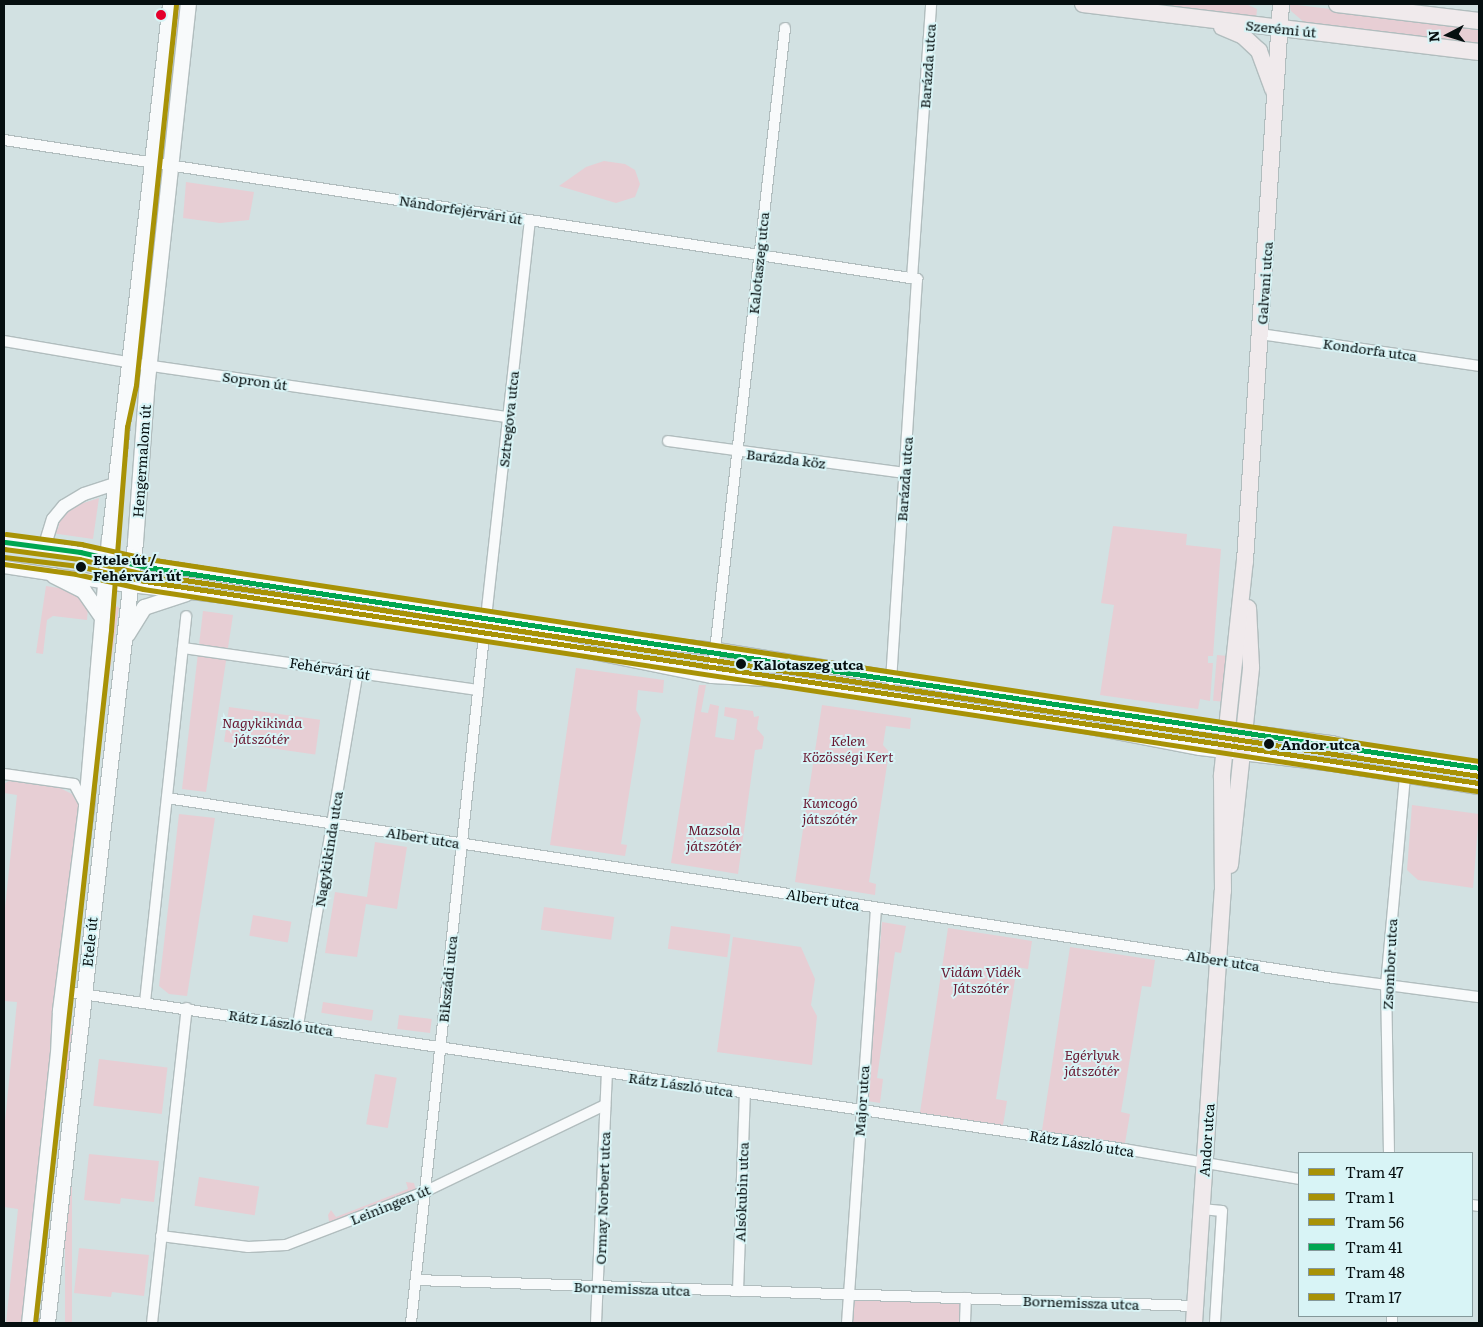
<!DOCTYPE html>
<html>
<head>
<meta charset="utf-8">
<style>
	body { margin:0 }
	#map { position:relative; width:1483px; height:1327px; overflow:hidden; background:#d2e1e2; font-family:Literata,serif }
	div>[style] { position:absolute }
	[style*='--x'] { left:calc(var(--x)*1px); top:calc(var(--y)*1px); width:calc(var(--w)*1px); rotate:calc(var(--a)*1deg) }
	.green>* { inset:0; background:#e7ced4; transform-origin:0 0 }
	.roads { filter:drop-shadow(1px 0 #b1bdbe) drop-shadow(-1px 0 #b1bdbe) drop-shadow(0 1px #b1bdbe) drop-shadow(0 -1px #b1bdbe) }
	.minor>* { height:10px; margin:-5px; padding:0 5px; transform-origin:5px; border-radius:5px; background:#f8fafb }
	.tertiary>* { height:12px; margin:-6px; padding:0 6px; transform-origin:6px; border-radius:6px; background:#f8fafb }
	.secondary>* { height:15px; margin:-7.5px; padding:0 7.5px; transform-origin:7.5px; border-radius:7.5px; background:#f8fafb }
	.primary>* { height:16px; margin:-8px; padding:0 8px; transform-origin:8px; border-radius:8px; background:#f0eaec }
	.tram-1>* { height:5px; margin:-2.5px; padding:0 2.5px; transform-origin:2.5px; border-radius:2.5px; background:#a89206 }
	.tram-2>* { height:5px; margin:-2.5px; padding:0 2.5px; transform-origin:2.5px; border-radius:2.5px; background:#a89206 }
	.tram-3>* { height:5px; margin:-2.5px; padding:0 2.5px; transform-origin:2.5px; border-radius:2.5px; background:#a89206 }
	.tram-4>* { height:5px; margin:-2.5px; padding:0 2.5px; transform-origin:2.5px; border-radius:2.5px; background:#00a651 }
	.tram-5>* { height:5px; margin:-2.5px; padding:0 2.5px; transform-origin:2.5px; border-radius:2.5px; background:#a89206 }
	.tram-6>* { height:5px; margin:-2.5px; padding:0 2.5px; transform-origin:2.5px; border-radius:2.5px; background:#a89206 }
	.dots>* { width:14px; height:14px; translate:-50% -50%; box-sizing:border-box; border:2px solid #d8f4f6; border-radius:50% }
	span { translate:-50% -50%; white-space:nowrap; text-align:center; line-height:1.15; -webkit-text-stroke:4px #d8f4f6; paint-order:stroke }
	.street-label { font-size:14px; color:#060f10 }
	.stop-label { font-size:14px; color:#060f10; font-weight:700 }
	.left { translate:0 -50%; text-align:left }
	.park-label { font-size:14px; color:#691730; font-style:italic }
	.frame { position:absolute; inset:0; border:5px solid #060f10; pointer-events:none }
	.legend { position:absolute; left:1298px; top:1152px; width:175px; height:165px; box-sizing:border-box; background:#d8f4f6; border:1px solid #84989a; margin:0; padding:6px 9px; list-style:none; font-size:15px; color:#060f10 }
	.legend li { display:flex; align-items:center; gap:10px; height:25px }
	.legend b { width:25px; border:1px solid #84989a }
	.north { position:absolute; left:1423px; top:10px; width:50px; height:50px; -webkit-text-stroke:4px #d8f4f6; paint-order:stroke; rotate:265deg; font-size:14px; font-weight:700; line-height:20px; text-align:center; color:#060f10 }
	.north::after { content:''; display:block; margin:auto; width:18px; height:22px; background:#060f10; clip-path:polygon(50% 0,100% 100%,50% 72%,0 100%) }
</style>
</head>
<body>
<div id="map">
	<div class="green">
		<div style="left:175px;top:4px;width:8px;height:131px"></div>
		<div style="clip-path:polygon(1133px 4px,1246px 4px,1257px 9px,1256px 19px)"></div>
		<div style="clip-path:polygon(1289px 4px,1479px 27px,1479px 46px,1305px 23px,1291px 11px)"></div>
		<div style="clip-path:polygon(604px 161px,625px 164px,635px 170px,640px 184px,635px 197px,616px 203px,559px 186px,586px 167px)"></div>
		<div style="clip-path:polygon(186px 182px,254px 192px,249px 220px,220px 223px,183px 218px)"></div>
		<div style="left:155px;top:191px;width:7px;height:128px;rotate:8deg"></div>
		<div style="clip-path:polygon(99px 498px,93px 539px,51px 533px,55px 526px,58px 529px,60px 520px,74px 506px)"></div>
		<div style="clip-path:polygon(1113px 526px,1187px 534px,1186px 545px,1221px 549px,1213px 656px,1208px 656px,1208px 663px,1213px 663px,1210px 701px,1200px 699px,1198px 709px,1100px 695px,1114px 605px,1101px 603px)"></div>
		<div style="clip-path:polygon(46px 586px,66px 589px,83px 600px,88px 608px,87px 620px,53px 616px,47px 620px,43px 654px,36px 653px)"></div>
		<div style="left:112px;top:606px;width:7px;height:363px;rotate:8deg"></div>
		<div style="clip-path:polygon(203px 611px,233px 615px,206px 792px,182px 789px)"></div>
		<div style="left:1217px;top:655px;width:11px;height:46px;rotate:5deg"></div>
		<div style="clip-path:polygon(576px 668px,664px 680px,663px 693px,638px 690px,636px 710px,641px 719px,621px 844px,627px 845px,625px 856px,550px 845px)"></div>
		<div style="clip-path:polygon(699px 685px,706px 685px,701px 712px,708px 713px,710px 704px,719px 706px,715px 737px,734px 740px,737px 719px,724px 716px,725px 707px,753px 711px,754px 717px,759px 716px,757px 729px,764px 737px,762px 749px,755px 750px,738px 874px,671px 863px)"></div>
		<div style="clip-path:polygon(822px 705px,911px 718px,910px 729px,886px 726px,883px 745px,889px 752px,869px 882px,876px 884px,875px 895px,795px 882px)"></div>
		<div style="left:229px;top:707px;width:92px;height:35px;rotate:8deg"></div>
		<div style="clip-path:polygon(9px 781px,60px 788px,72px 794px,79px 806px,27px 1323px,6px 1323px,18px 1209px,4px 1207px,4px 1131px,17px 1002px,4px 1001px,4px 917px,17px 795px,4px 793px,4px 784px)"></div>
		<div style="clip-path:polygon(1412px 805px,1479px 814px,1473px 888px,1418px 880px,1407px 870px)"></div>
		<div style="clip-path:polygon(179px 814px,215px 818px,187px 996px,169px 994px,159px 986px)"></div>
		<div style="clip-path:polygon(375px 842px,407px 847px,397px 909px,366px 904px,357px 957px,325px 953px,335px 892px,367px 897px)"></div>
		<div style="left:544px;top:907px;width:71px;height:23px;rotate:8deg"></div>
		<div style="left:253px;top:915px;width:39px;height:21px;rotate:10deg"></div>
		<div style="clip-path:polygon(882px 922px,906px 926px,901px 953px,895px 952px,877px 1078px,883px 1079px,880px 1103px,867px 1101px)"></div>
		<div style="left:671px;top:926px;width:60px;height:23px;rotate:8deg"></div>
		<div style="clip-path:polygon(948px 928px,1032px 941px,1028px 969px,1017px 967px,996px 1099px,1007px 1101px,1002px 1131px,919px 1119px)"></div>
		<div style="clip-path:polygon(733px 937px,801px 947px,815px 979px,811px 1005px,817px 1016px,812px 1065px,717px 1052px)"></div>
		<div style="clip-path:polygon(1070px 947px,1155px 960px,1151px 987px,1142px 986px,1121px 1112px,1130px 1114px,1124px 1149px,1041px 1137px)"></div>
		<div style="left:323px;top:1002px;width:51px;height:11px;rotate:9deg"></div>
		<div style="left:399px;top:1015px;width:33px;height:14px;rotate:7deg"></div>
		<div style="left:65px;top:1028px;width:7px;height:297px"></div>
		<div style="left:99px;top:1059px;width:69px;height:47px;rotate:7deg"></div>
		<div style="left:375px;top:1074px;width:22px;height:51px;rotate:10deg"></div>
		<div style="clip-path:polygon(89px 1154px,159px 1161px,154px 1202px,121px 1198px,120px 1204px,84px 1200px)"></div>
		<div style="left:199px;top:1177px;width:61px;height:29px;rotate:9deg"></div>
		<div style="clip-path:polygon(406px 1182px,414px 1183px,416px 1190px,331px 1223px,329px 1221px,328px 1215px,331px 1210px,336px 1217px,408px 1189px)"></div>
		<div style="clip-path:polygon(79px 1248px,149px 1255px,144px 1296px,112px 1292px,111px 1297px,74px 1293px)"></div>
		<div style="clip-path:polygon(849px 1294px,966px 1298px,965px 1323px,847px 1323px)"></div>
	</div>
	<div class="roads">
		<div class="minor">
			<div style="--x:4;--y:140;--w:924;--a:8.66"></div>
			<div style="--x:917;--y:279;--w:402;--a:93.7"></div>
			<div style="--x:912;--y:278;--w:275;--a:-86"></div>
			<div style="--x:1260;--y:334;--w:221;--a:8.3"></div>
			<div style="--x:4;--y:341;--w:136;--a:9.7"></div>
			<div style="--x:138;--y:364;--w:374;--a:8.2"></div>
			<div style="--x:668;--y:441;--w:238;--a:7.7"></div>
			<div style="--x:486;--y:618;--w:400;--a:-83.7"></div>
			<div style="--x:183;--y:648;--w:298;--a:8.1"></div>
			<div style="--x:712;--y:677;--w:653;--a:-83.58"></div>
			<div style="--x:4;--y:774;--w:71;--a:8.1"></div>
			<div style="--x:74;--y:784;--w:24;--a:62"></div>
			<div style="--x:167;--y:798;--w:1181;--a:8.77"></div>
			<div style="--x:1334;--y:978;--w:146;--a:7.5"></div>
			<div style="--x:62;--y:991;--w:1074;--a:8.46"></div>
			<div style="--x:1124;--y:1149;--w:178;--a:9.7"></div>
			<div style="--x:145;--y:1002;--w:388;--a:-83.9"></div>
			<div style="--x:298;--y:1025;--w:358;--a:-80.4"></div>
			<div style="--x:1389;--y:1153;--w:168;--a:-91"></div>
			<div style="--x:1386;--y:985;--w:210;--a:-84.8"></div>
			<div style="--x:1472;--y:1205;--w:7;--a:8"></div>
			<div style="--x:1202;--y:1209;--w:20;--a:6"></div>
			<div style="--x:1222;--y:1211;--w:112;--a:93.6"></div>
			<div style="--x:161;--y:1236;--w:88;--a:7.2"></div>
			<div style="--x:248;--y:1247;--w:38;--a:-3"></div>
			<div style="--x:286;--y:1245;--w:148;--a:-21"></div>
			<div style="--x:424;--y:1192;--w:201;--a:-25.7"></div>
			<div style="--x:416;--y:1280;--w:779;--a:1.91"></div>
			<div style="--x:738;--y:1291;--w:198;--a:-88"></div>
			<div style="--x:1392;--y:1316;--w:7;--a:90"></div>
			<div style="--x:152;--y:1323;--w:317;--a:-83.7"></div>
			<div style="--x:411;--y:1323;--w:692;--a:-83.94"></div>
			<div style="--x:596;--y:1323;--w:251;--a:-87.5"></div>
			<div style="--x:847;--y:1323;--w:416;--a:-86"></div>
			<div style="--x:965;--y:1323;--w:25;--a:-88"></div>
		</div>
		<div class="tertiary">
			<div style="--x:4;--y:541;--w:638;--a:9.02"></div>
			<div style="--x:634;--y:641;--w:83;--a:5.5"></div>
			<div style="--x:717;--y:649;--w:424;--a:9.2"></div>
			<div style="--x:1136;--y:717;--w:198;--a:7.3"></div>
			<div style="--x:1332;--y:742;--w:60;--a:14.5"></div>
			<div style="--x:1390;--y:757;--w:90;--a:7.7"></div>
			<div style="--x:44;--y:548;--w:30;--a:-73"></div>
			<div style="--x:53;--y:519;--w:17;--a:-50"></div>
			<div style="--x:64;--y:506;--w:23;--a:-31"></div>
			<div style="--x:84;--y:494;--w:33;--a:-18"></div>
			<div style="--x:4;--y:567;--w:119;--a:8.7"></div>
			<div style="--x:122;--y:585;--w:156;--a:6.6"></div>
			<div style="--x:277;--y:603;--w:285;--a:8.7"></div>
			<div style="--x:559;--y:646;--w:156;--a:11.5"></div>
			<div style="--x:712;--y:677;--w:73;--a:3.1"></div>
			<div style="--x:785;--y:681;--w:298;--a:8.7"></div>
			<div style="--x:1080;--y:726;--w:122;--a:10.9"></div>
			<div style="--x:1200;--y:749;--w:134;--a:6.9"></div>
			<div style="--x:1333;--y:765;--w:148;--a:9"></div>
		</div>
		<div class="secondary">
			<div style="--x:53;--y:575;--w:34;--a:27"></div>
			<div style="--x:83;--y:590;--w:35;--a:55"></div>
			<div style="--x:127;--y:634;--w:32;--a:-58"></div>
			<div style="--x:144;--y:607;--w:44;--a:-18.4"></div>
			<div style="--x:29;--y:1323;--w:272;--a:-83.9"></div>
			<div style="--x:58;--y:1053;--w:43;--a:-87.3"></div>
			<div style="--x:60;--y:1010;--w:206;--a:-82.7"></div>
			<div style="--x:86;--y:806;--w:268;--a:-85.1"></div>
			<div style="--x:109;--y:539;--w:538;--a:-83.5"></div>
			<div style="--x:47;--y:1323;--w:786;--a:-83.57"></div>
			<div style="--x:135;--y:542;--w:162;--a:-85.8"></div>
			<div style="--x:147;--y:380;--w:378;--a:-83.8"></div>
		</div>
		<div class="primary">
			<div style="--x:1083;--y:4;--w:399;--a:6.9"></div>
			<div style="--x:1337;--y:4;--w:143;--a:6.8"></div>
			<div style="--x:1222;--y:27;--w:23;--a:23"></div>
			<div style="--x:1243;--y:36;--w:22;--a:43"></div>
			<div style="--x:1259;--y:51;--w:40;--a:69.8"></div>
			<div style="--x:1230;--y:865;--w:199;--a:-83.9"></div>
			<div style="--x:1251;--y:667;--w:59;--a:-92.9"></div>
			<div style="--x:1194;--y:1323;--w:433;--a:-86.2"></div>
			<div style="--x:1223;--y:891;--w:116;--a:-90.5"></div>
			<div style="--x:1222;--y:775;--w:215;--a:-83.9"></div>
			<div style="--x:1245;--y:561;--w:558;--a:-86.3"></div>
		</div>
	</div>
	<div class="tram-1">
		<div style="--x:4;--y:549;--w:76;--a:7.6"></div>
		<div style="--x:79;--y:559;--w:68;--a:12.8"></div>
		<div style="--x:145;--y:574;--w:1349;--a:8.61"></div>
	</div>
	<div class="tram-2">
		<div style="--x:35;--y:1323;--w:697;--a:-83.74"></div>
		<div style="--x:111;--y:630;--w:204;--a:-85.5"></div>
		<div style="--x:127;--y:427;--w:43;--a:-77.9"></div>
		<div style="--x:136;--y:385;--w:383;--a:-84"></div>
	</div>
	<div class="tram-3">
		<div style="--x:4;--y:557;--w:75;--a:6.9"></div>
		<div style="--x:78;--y:566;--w:68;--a:12.8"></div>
		<div style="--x:144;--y:581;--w:1349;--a:8.61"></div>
	</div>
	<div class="tram-4">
		<div style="--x:5;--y:542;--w:76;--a:7.6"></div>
		<div style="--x:80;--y:552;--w:68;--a:12.8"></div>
		<div style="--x:146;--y:567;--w:1348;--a:8.57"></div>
	</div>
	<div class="tram-5">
		<div style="--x:4;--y:564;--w:73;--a:7.9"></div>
		<div style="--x:76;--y:574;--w:69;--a:12.6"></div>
		<div style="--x:143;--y:589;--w:1349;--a:8.61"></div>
	</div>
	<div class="tram-6">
		<div style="--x:6;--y:534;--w:76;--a:7.6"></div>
		<div style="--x:81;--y:544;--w:69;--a:12.6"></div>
		<div style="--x:148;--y:559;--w:1346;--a:8.63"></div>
	</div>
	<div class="dots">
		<div style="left:161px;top:15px;background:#e4002b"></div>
		<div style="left:81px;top:567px;background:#060f10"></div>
		<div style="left:741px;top:664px;background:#060f10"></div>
		<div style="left:1269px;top:744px;background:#060f10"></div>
	</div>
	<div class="street-label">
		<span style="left:1281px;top:28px;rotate:6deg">Szerémi út</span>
		<span style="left:927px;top:66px;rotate:-86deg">Barázda utca</span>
		<span style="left:461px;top:209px;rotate:9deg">Nándorfejérvári út</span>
		<span style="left:758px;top:263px;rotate:-84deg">Kalotaszeg utca</span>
		<span style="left:1264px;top:283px;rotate:-86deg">Galvani utca</span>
		<span style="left:1370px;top:349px;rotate:8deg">Kondorfa utca</span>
		<span style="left:255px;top:380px;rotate:8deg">Sopron út</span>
		<span style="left:508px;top:419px;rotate:-84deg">Sztregova utca</span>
		<span style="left:786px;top:458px;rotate:7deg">Barázda köz</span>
		<span style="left:141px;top:461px;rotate:-86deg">Hengermalom út</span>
		<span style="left:904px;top:479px;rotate:-86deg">Barázda utca</span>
		<span style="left:330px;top:668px;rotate:9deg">Fehérvári út</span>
		<span style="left:423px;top:837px;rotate:9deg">Albert utca</span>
		<span style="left:328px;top:849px;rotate:-81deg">Nagykikinda utca</span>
		<span style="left:823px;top:899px;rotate:9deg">Albert utca</span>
		<span style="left:89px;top:942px;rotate:-84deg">Etele út</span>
		<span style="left:1223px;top:960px;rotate:9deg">Albert utca</span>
		<span style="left:1389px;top:964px;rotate:-87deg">Zsombor utca</span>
		<span style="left:447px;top:979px;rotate:-84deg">Bikszádi utca</span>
		<span style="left:281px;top:1022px;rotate:9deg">Rátz László utca</span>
		<span style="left:681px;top:1084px;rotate:8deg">Rátz László utca</span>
		<span style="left:861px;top:1101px;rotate:-86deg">Major utca</span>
		<span style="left:1206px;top:1140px;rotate:-86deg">Andor utca</span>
		<span style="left:1082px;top:1143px;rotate:9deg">Rátz László utca</span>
		<span style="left:741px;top:1192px;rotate:-88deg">Alsókubin utca</span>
		<span style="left:602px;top:1198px;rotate:-88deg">Ormay Norbert utca</span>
		<span style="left:390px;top:1204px;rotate:-22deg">Leiningen út</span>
		<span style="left:632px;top:1288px;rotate:2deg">Bornemissza utca</span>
		<span style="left:1081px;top:1302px;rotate:2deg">Bornemissza utca</span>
	</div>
	<div class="stop-label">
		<span class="left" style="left:93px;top:567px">Etele út /<br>Fehérvári út</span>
		<span class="left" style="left:753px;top:664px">Kalotaszeg utca</span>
		<span class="left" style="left:1281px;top:744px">Andor utca</span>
	</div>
	<div class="park-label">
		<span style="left:262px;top:730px">Nagykikinda<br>játszótér</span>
		<span style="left:848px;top:748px">Kelen<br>Közösségi Kert</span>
		<span style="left:830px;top:810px">Kuncogó<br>játszótér</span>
		<span style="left:714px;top:837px">Mazsola<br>játszótér</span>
		<span style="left:981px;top:979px">Vidám Vidék<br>Játszótér</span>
		<span style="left:1092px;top:1062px">Egérlyuk<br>játszótér</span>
	</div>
	<div class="frame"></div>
	<ul class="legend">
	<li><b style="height:6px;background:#a89206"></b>Tram 47</li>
	<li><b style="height:6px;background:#a89206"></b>Tram 1</li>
	<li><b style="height:6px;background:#a89206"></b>Tram 56</li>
	<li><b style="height:6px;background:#00a651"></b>Tram 41</li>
	<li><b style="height:6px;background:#a89206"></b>Tram 48</li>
	<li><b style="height:6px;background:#a89206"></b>Tram 17</li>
	</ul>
	<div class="north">N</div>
</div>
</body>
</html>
